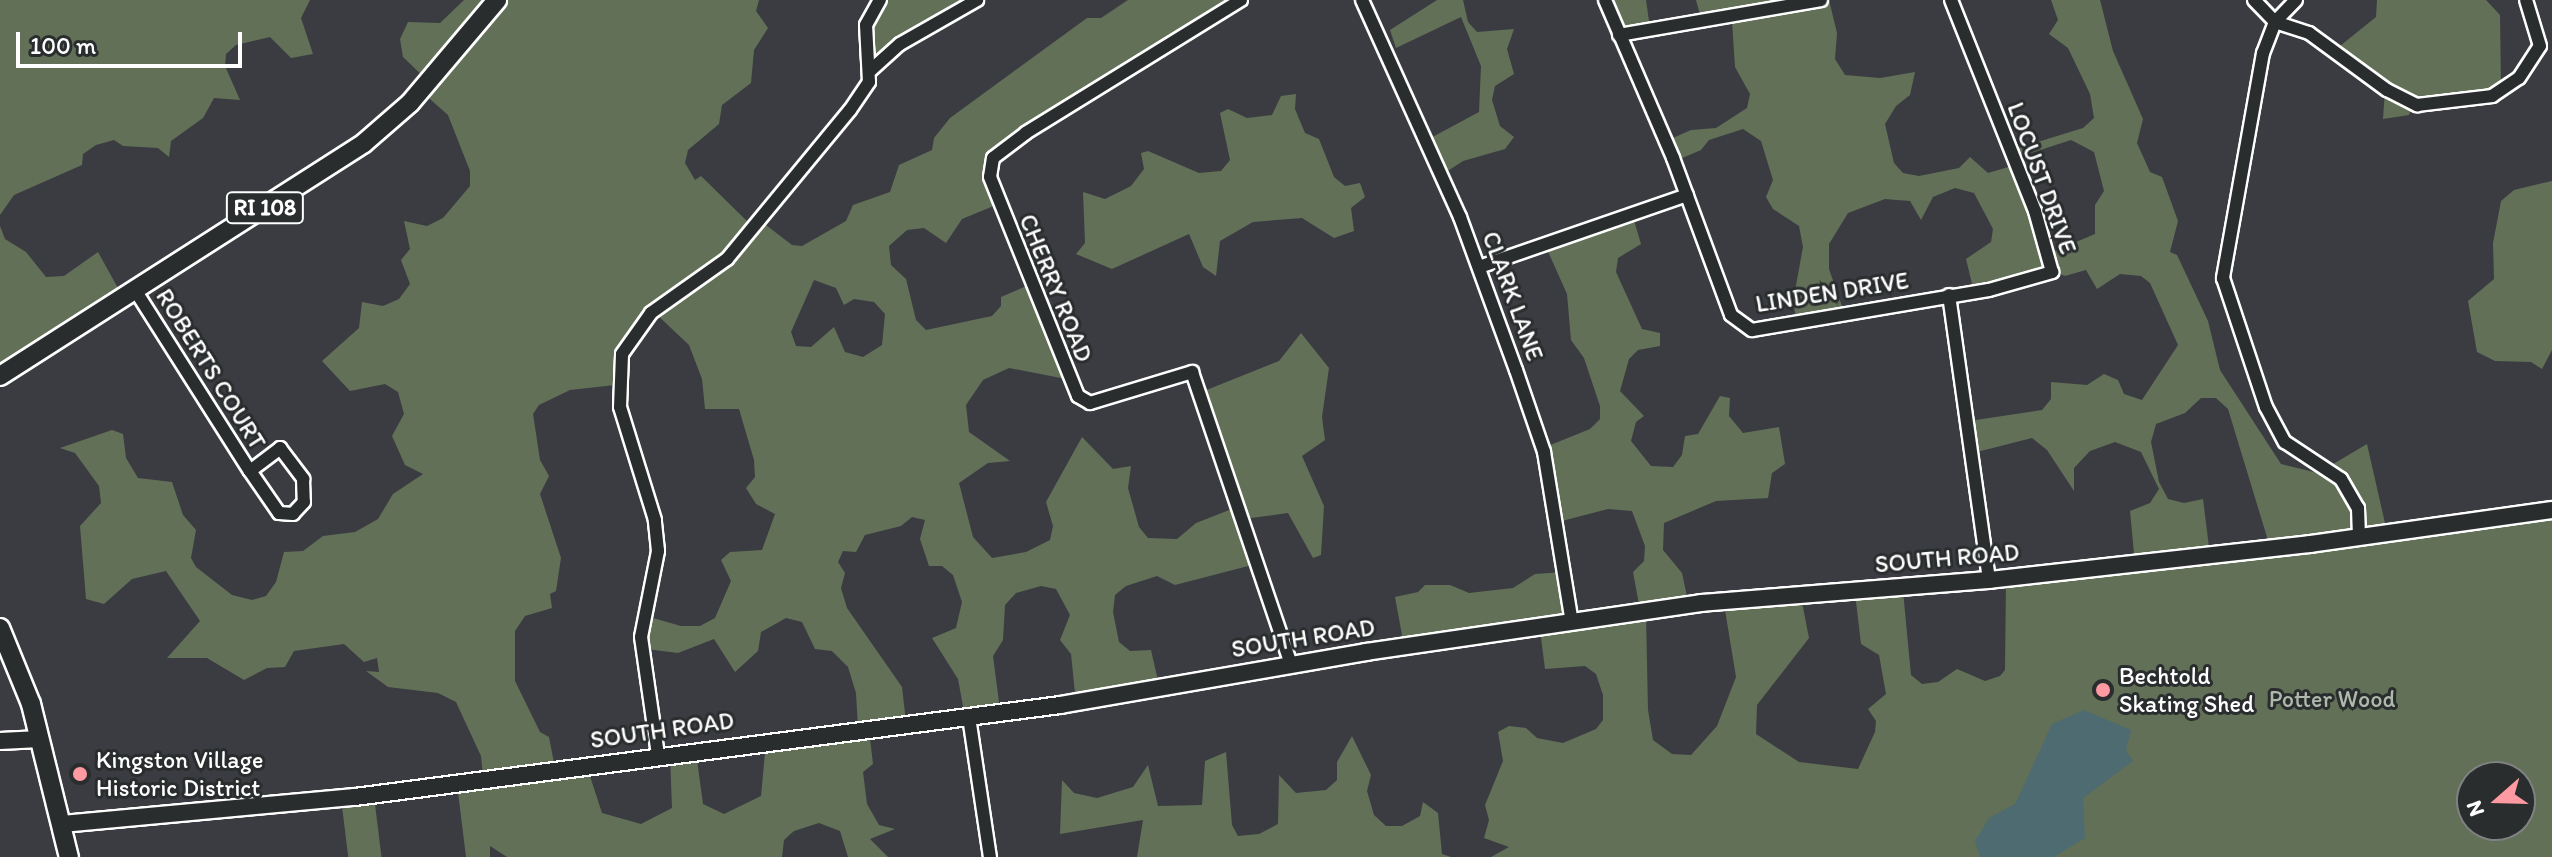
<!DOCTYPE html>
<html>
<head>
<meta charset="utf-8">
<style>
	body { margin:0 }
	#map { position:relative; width:2552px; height:857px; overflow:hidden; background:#3b3c42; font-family:Itim,sans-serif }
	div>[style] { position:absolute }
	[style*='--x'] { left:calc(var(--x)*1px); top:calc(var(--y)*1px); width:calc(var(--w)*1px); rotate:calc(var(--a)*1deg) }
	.green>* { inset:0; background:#627058; transform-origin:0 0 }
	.water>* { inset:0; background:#4d6b70 }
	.roads { filter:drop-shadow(2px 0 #fff) drop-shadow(-2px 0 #fff) drop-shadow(0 2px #fff) drop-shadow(0 -2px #fff) }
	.street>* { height:12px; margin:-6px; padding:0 6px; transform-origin:6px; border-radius:6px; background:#2a2d2e }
	.secondary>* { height:16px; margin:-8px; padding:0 8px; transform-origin:8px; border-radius:8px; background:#2a2d2e }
	.primary>* { height:18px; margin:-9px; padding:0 9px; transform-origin:9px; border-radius:9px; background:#2a2d2e }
	.dots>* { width:22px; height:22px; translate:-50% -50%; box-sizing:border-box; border:4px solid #2a2d2e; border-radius:50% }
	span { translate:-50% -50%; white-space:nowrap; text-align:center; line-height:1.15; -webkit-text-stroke:6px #2a2d2e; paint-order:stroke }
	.shield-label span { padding:2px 6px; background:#2a2d2e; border:2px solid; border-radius:6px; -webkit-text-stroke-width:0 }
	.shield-label { font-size:22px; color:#fff; font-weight:700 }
	.street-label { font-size:24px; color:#fff }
	.poi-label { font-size:24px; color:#fff }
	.left { translate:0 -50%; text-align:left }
	.park-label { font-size:24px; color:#b0b8ac }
	.north { position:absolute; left:2456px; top:761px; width:80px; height:80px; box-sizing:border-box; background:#2a2d2e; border:2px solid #7f8182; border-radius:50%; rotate:250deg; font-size:22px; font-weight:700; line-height:32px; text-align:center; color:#fff }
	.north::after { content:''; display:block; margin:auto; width:28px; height:36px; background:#ff9aa2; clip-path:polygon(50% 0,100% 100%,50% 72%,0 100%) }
	.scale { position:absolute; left:16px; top:32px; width:226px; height:36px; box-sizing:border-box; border:4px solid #fff; border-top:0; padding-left:10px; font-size:24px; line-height:28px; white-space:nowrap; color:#fff; -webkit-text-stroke:6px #2a2d2e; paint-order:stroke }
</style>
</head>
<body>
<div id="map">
	<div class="green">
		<div style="clip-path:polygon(0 0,310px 0,301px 18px,313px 54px,291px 58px,270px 37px,236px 45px,226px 54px,225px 66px,240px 100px,214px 98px,203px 118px,171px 141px,169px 157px,158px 148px,123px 146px,114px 140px,96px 145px,83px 154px,82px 165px,14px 195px,0 215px)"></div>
		<div style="clip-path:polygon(evenodd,464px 0,759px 0,756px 11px,768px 28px,754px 50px,751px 83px,722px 105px,719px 124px,688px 150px,685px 163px,695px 180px,701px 176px,753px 227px,762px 222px,792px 245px,802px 246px,846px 221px,853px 205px,890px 192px,899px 165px,932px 150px,934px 138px,950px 118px,1087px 18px,1101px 18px,1128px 0,1241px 0,993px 159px,996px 205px,962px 219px,946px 243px,924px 228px,907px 230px,889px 246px,891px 265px,906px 279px,916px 320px,926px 330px,992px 316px,1001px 306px,1001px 297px,1029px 285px,1066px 379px,1009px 368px,983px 380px,966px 405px,969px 432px,1010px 461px,988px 463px,959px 483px,973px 537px,992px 558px,1026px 552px,1050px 540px,1053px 526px,1046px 502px,1082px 437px,1113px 469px,1131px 466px,1128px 488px,1139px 527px,1148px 538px,1177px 539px,1196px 523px,1237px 507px,1199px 393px,1279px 361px,1301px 333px,1329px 368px,1322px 417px,1325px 440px,1302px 456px,1324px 506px,1321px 555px,1313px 558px,1288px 513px,1243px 519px,1256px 564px,1175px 585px,1157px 576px,1126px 586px,1115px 595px,1113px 612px,1119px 642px,1130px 651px,1151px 650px,1159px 685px,1076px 703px,1071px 654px,1060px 640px,1070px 615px,1056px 589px,1041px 586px,1016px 593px,1005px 605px,1003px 640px,993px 656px,1000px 710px,965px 717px,958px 679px,932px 638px,956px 628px,962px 602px,953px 575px,942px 566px,929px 566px,920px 539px,925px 520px,912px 517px,901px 526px,865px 535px,856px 552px,843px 551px,838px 562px,845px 573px,841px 588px,847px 608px,902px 687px,906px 722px,869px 730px,873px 764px,863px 772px,867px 804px,879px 825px,895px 829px,870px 839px,888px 857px,848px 857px,840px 831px,819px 823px,794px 831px,784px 840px,782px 857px,507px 857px,490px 846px,490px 857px,466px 857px,457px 784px,483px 776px,481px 756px,456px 702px,438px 693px,388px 687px,366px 671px,379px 672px,377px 658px,364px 662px,344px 644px,294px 651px,285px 667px,267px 668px,244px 680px,207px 658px,167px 658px,200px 621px,166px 571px,132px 579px,104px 604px,86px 599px,80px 526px,101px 503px,99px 486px,75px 453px,60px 448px,112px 430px,123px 434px,126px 458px,138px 478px,172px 482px,183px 515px,196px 530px,191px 558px,196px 567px,232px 595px,252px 600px,266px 596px,276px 582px,284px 552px,303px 551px,323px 536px,355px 532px,378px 519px,393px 494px,423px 474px,405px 465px,392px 436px,404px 414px,398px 392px,385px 384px,350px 391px,322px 361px,359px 328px,362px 302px,383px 306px,399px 299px,410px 284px,401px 260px,410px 249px,404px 221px,427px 226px,443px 218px,470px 186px,470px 171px,448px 115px,422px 92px,428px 81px,403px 57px,400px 39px,408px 22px,440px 23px,464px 0,814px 280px,836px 288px,844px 305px,854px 299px,874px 302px,885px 314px,882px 345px,863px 357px,845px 352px,834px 327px,811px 347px,796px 346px,791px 332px,814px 280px,464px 0,654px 312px,689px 345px,702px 379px,705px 409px,739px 409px,754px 460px,755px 477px,746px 488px,756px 504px,775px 514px,762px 550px,730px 552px,721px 560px,731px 581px,715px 618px,700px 626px,681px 626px,646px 616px,646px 649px,678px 653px,714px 639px,735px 672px,758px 651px,761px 632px,786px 618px,802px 622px,815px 649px,832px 651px,848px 667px,856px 693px,858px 728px,766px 742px,761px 796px,724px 814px,703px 804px,696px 752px,670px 756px,672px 808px,641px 824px,602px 813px,587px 767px,555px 768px,549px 737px,540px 732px,515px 681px,515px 631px,525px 616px,552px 608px,550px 594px,556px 591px,561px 558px,540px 494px,549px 476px,540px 460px,533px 414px,539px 405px,570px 390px,615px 385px,620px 356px,654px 312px)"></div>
		<div style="clip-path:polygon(880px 0,977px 0,871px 70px,866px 25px)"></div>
		<div style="clip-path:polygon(1437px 0,1463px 0,1468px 22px,1477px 32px,1514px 29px,1507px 49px,1514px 74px,1495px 86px,1492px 100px,1500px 126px,1514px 137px,1505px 149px,1463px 161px,1440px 176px,1425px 141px,1479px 112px,1481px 66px,1461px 17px,1396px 48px,1390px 30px)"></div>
		<div style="clip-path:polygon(1603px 0,1646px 0,1650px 28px,1623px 35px)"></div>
		<div style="clip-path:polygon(evenodd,1696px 0,1829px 0,1837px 33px,1835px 59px,1845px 75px,1880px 78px,1915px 72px,1910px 95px,1896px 106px,1885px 124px,1894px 163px,1903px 173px,1919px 176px,1959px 168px,1970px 157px,1988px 173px,2015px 165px,2050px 253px,2095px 234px,2095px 205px,2104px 191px,2094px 152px,2071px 140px,2016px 158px,2012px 150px,2083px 128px,2094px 118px,2090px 94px,2068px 48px,2049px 34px,2058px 20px,2051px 0,2100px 0,2113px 51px,2143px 119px,2137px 143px,2150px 172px,2162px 177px,2178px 221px,2170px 252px,2177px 255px,2208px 321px,2220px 370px,2281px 464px,2318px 473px,2367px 444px,2387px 532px,2552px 509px,2552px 857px,1491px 857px,1509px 847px,1484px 838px,1489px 820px,1485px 805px,1503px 761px,1498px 732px,1509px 726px,1526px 728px,1537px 738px,1563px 743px,1596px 729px,1603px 720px,1603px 695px,1596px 674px,1585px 666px,1545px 669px,1540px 630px,1404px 646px,1395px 597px,1418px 592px,1425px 585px,1450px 585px,1469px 593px,1513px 588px,1535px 574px,1564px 572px,1572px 623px,1640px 610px,1633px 572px,1644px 561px,1645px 546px,1632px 511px,1608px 509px,1558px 522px,1543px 448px,1590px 429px,1600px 419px,1600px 406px,1584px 358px,1571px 340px,1567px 294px,1546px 247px,1633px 217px,1641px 244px,1618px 258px,1616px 272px,1642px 329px,1660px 333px,1660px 346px,1638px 350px,1629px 359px,1620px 391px,1644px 416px,1636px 422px,1631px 441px,1651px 466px,1673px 467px,1682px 455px,1685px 436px,1698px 434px,1720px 396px,1730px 398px,1729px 416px,1743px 433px,1779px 427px,1785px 464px,1772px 473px,1768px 498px,1716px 501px,1664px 523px,1663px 550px,1682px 573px,1689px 606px,1646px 615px,1648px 710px,1653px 740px,1672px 754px,1691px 755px,1717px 726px,1736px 677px,1724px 604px,1801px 597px,1809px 638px,1757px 705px,1756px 734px,1799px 762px,1858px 769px,1875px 732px,1876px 721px,1868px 709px,1886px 694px,1879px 655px,1861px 644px,1855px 593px,1903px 591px,1911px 675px,1922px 684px,1938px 682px,1957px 669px,1985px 681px,2000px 676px,2005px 670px,2006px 580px,2135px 564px,2130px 511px,2150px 503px,2159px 489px,2141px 452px,2115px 442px,2090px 451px,2074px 468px,2074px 491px,2047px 450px,2032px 438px,1973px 453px,1969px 421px,2042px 410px,2051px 399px,2051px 382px,2087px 385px,2104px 374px,2118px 380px,2124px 394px,2142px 400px,2178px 345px,2150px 283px,2141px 276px,2120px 274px,2097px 289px,2086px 270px,2065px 276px,2052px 271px,1974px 292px,1966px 259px,1991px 242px,1993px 229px,1974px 193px,1955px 188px,1933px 197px,1921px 220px,1910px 201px,1885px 199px,1848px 213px,1829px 244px,1829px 269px,1844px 312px,1797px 322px,1793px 302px,1803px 247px,1799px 226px,1773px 209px,1766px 197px,1773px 180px,1761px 141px,1743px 129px,1709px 140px,1701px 150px,1673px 162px,1664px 142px,1691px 130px,1716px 128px,1747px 108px,1750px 94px,1735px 67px,1732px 21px,1701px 18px,1696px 0,2201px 398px,2216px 398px,2228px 409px,2270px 547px,2210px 555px,2203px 499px,2184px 503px,2168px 499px,2159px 482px,2151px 442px,2156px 424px,2185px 413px,2201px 398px,1696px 0,2472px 777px,2520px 777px,2520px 825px,2472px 825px,2472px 777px)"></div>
		<div style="clip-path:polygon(2377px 0,2486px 0,2500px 15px,2501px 87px,2412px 106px,2409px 115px,2383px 119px,2385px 89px,2330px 54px,2376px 17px)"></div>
		<div style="clip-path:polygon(1296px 94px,1295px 109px,1305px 133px,1319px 139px,1334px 177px,1345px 186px,1360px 183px,1365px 197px,1351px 208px,1354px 231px,1334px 238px,1302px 218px,1253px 222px,1220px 241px,1216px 276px,1203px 267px,1189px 234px,1112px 269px,1076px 254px,1085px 243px,1083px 192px,1105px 199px,1131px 186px,1144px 169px,1141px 153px,1148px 151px,1199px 173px,1221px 171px,1230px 160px,1220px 113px,1228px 109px,1247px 118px,1272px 115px,1281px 96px)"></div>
		<div style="clip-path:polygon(2552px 181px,2552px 350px,2542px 369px,2531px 362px,2495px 361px,2477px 352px,2468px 301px,2494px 279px,2493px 243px,2501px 201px,2514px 190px)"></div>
		<div style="clip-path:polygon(0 226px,5px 239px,26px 252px,46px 277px,64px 276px,98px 252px,119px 290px,0 378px)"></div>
		<div style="clip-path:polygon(1352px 736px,1371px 775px,1367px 791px,1374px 815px,1386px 826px,1402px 826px,1420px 816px,1423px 802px,1438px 813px,1442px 854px,1451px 857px,1137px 857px,1143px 820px,1060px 834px,1062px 780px,1074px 793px,1097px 798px,1133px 787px,1148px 765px,1158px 806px,1202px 805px,1205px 761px,1226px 752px,1232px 825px,1238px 836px,1259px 834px,1278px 824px,1279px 775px,1296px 793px,1326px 790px,1337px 780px,1337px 762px)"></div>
		<div style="left:374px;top:796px;width:62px;height:33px;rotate:83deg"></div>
	</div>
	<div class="water">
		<div style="clip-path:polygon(2084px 710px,2131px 730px,2126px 750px,2133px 761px,2083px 798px,2085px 838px,2054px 857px,1980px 857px,1975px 841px,1989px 818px,2015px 804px,2052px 724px)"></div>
	</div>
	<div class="roads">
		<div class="street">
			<div style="--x:1241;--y:0;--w:253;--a:148.3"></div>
			<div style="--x:1026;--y:133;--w:41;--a:142.9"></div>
			<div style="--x:993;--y:158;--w:19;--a:99"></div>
			<div style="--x:990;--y:177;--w:236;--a:68.1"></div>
			<div style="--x:1078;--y:396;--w:14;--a:30"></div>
			<div style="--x:1090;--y:403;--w:107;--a:-16.9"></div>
			<div style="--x:1192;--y:372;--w:308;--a:71.3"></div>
			<div style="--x:1362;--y:0;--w:238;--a:65.7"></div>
			<div style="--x:1460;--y:217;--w:163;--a:69.9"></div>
			<div style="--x:1516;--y:370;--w:87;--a:71.1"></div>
			<div style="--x:1544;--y:452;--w:173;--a:80.7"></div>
			<div style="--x:1605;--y:0;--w:172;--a:66.7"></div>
			<div style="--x:1673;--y:158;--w:167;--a:69.7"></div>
			<div style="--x:1731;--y:315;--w:26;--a:36"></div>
			<div style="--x:1752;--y:330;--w:240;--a:-9.6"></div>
			<div style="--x:1989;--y:290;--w:66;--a:-15.9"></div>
			<div style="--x:2052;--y:272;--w:63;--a:-105.6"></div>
			<div style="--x:2035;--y:211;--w:227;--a:-111.7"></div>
			<div style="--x:2254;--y:0;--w:30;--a:46"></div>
			<div style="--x:2275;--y:22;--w:36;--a:18"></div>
			<div style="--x:2309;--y:33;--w:97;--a:36.2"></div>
			<div style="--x:2387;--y:90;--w:34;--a:27"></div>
			<div style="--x:2417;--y:105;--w:76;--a:-6.8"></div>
			<div style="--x:2492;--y:96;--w:32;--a:-34"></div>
			<div style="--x:2519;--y:78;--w:38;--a:-57"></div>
			<div style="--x:2540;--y:46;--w:48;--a:-106.9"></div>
			<div style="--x:2296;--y:0;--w:30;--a:134"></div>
			<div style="--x:2275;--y:22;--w:33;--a:111"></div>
			<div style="--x:2263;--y:53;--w:229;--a:100.1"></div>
			<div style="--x:2223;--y:278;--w:136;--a:71.6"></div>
			<div style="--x:2266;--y:407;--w:40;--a:62"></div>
			<div style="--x:2285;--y:442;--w:67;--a:33.5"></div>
			<div style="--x:2341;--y:479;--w:34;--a:60"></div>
			<div style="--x:2358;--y:508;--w:29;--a:88"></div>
			<div style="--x:1619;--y:35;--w:205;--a:-9.8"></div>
			<div style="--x:871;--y:70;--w:39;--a:-42"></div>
			<div style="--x:900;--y:44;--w:89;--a:-29.7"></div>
			<div style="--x:1479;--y:267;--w:220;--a:-19.1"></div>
			<div style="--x:135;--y:290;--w:214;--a:57.6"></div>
			<div style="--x:1949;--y:295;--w:288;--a:82"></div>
			<div style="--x:280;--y:448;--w:39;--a:53"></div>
			<div style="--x:303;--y:479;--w:23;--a:88"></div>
			<div style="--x:304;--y:502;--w:16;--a:133"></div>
			<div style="--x:293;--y:514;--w:14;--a:-176"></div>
			<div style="--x:279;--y:513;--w:51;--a:-124.6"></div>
			<div style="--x:250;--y:471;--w:38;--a:-37"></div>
			<div style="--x:969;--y:717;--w:142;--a:81.5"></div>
			<div style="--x:658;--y:755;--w:119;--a:-98.2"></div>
			<div style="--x:641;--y:637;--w:88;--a:-78.8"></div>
			<div style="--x:658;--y:551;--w:31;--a:-96"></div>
			<div style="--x:655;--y:520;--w:118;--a:-107.2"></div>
			<div style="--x:620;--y:407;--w:53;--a:-87.8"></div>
			<div style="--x:622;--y:354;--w:50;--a:-54.7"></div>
			<div style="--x:651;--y:313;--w:93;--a:-35.4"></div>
			<div style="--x:727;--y:259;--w:193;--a:-50.5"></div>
			<div style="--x:850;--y:110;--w:34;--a:-56"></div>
			<div style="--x:869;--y:82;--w:57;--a:-93"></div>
			<div style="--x:866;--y:25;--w:29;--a:-61"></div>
		</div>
		<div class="secondary">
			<div style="--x:0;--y:741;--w:40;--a:-2.9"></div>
			<div style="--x:62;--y:824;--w:294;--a:-5.3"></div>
			<div style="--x:355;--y:797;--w:711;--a:-7.43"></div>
			<div style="--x:1060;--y:705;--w:311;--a:-9.8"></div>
			<div style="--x:1366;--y:652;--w:339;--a:-8.3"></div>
			<div style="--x:1701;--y:603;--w:289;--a:-4.6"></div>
			<div style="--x:1989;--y:580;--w:323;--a:-6.4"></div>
			<div style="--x:2310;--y:544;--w:244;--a:-8"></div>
		</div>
		<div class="primary">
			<div style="--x:0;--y:376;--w:432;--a:-32.6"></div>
			<div style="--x:364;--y:143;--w:61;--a:-41"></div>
			<div style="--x:410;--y:103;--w:135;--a:-49.8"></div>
			<div style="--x:0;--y:628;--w:82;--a:67.8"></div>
			<div style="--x:31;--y:704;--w:158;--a:76.1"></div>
		</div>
	</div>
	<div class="dots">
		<div style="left:2103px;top:690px;background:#ff9aa2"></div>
		<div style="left:80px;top:774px;background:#ff9aa2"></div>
	</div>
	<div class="shield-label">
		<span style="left:265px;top:208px">RI 108</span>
	</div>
	<div class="street-label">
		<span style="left:2042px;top:178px;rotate:70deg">LOCUST DRIVE</span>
		<span style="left:1056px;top:288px;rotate:68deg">CHERRY ROAD</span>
		<span style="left:1832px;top:292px;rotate:-9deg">LINDEN DRIVE</span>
		<span style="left:1513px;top:296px;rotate:70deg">CLARK LANE</span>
		<span style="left:211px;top:369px;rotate:58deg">ROBERTS COURT</span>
		<span style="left:1947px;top:558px;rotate:-5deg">SOUTH ROAD</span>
		<span style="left:1303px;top:638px;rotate:-9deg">SOUTH ROAD</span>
		<span style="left:662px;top:730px;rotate:-8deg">SOUTH ROAD</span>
	</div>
	<div class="poi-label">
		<span class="left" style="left:2119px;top:690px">Bechtold<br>Skating Shed</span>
		<span class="left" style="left:96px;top:774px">Kingston Village<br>Historic District</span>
	</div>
	<div class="park-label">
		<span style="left:2332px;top:699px">Potter Wood</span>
	</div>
	<div class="north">N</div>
	<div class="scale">100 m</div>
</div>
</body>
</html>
